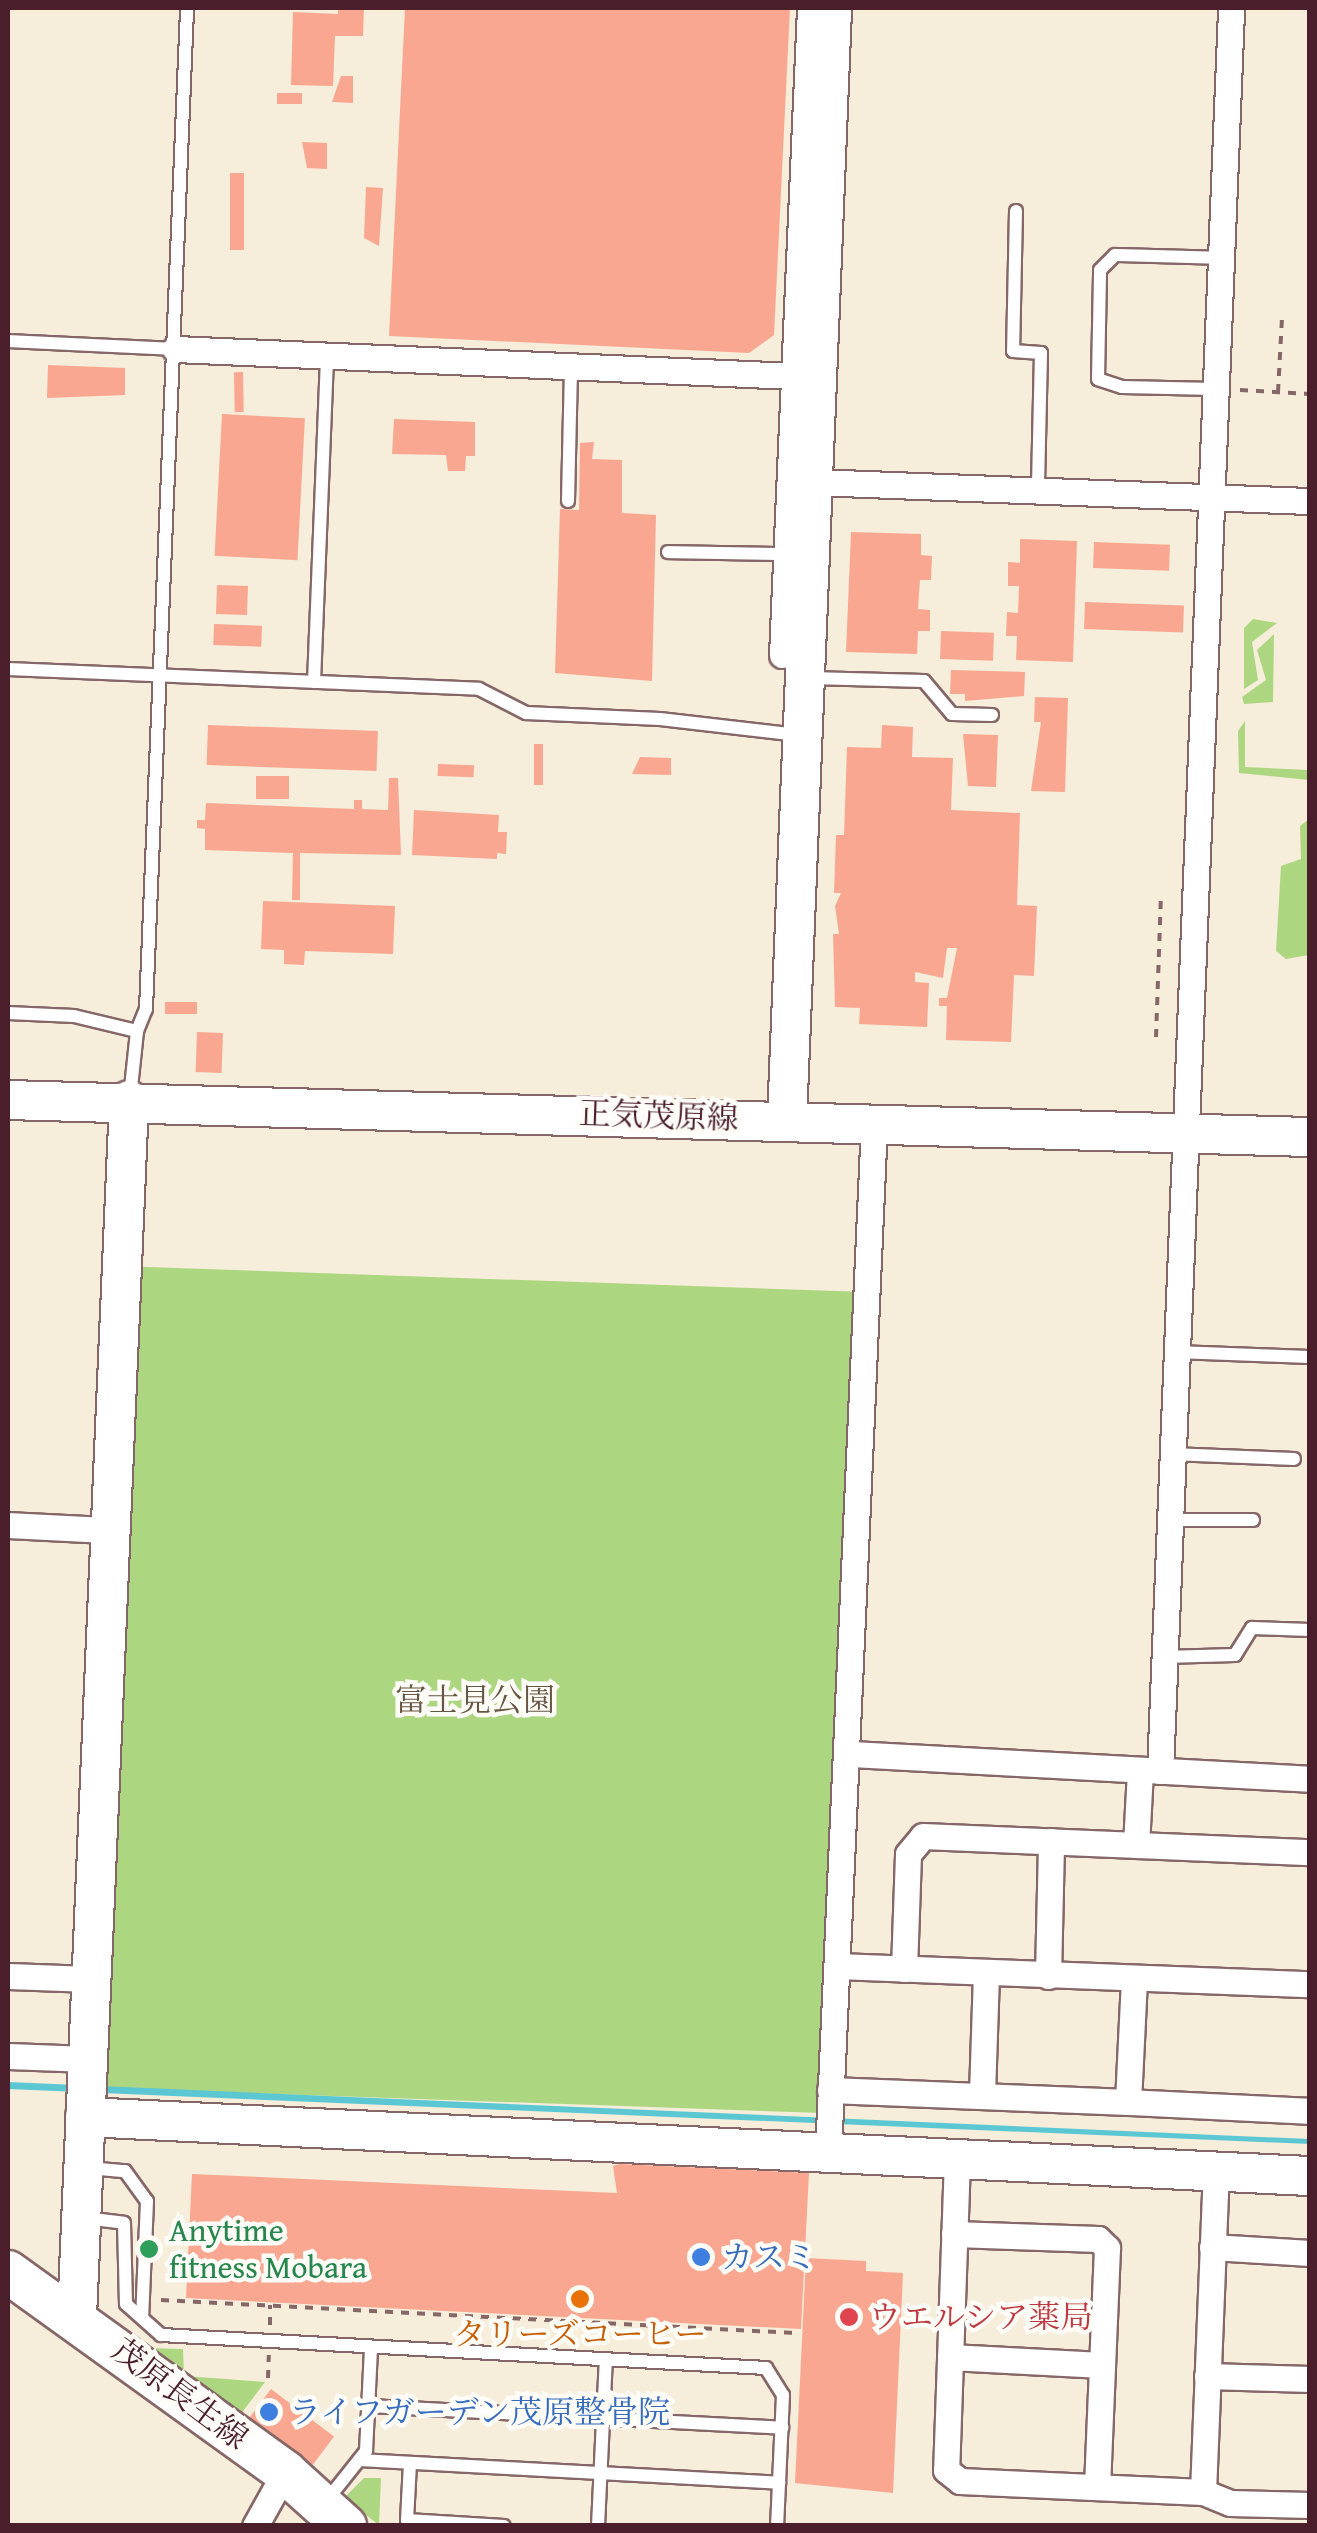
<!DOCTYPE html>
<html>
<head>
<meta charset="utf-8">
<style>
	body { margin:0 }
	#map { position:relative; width:1317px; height:2533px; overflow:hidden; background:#f6edda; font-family:"Gentium Book Plus","Noto Serif JP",serif }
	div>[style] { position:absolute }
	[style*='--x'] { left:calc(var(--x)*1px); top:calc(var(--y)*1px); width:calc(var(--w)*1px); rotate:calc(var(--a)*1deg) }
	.green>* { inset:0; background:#add680; transform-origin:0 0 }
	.water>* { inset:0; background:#5ac7d3 }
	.building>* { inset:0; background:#f9a790; transform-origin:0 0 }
	.path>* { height:4px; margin-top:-2px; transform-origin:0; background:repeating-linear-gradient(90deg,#866768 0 8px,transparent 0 16px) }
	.roads { filter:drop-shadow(2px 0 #866768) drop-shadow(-2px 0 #866768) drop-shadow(0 2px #866768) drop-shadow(0 -2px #866768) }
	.lane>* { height:12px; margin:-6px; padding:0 6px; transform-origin:6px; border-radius:6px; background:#fff }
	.street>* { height:25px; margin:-12.5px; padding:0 12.5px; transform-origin:12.5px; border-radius:12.5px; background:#fff }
	.secondary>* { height:38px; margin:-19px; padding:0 19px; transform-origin:19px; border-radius:19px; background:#fff }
	.primary>* { height:42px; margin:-21px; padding:0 21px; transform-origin:21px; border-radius:21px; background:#fff }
	.dots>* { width:28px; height:28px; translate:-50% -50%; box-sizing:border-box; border:5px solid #fdfcf7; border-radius:50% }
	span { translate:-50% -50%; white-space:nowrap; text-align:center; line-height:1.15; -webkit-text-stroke:9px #fdfcf7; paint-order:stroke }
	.street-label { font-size:32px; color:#4a1f2b }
	.park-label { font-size:32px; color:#685644 }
	.leisure-label { font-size:32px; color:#27864d }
	.left { translate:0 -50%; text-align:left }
	.shop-label { font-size:32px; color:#366cbe }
	.health-label { font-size:32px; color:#be3a42 }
	.food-label { font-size:32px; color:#c56008 }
	.frame { position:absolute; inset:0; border:10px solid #4a1f2b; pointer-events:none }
</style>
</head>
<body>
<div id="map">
	<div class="green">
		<div style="clip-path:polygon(1253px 619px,1277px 623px,1252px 642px,1258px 680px,1244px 689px,1244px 628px)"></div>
		<div style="clip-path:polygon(1274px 634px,1273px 702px,1244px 704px,1242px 697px,1266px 680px,1257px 650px)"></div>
		<div style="clip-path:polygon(1245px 721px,1245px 767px,1309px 770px,1309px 780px,1239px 773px,1238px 731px)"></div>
		<div style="clip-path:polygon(1309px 819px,1309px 955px,1286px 959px,1276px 951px,1281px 866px,1301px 859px,1300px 826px)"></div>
		<div style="left:118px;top:1266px;width:748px;height:822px;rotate:2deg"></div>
		<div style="clip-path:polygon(142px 2348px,183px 2349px,184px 2376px,265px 2382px,237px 2419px)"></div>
		<div style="clip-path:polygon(364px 2478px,381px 2478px,379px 2525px,344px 2498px)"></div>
	</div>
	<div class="water">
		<div style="clip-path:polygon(8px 2082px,1309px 2139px,1310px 2144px,8px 2089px)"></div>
	</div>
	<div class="building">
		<div style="clip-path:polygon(338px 8px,364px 8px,363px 36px,335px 36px,333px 86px,291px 85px,293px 12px,338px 14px)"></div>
		<div style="clip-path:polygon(405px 8px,790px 8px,774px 335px,749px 353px,389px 336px)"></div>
		<div style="clip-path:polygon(341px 76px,353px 76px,353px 103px,332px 102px)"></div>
		<div style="left:277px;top:93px;width:25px;height:11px"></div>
		<div style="clip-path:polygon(302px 142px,327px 143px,327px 169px,307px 168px)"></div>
		<div style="left:230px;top:173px;width:14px;height:77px"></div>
		<div style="clip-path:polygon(366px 187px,383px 188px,379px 246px,364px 238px)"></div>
		<div style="clip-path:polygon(48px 365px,125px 368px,125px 395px,47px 398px)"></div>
		<div style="left:243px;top:372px;width:40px;height:9px;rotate:89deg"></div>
		<div style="left:222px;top:414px;width:83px;height:142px;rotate:3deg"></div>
		<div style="clip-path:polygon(394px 419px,475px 422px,475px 456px,466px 456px,465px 471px,448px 471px,446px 455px,392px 454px)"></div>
		<div style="clip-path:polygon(594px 442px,592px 459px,622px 460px,622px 513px,656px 515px,652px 681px,555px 673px,560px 509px,579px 510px,580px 443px)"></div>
		<div style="clip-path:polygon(851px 532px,921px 534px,921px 555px,932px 556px,931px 580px,920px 580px,918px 609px,930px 610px,930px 631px,918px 631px,917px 654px,846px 652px)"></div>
		<div style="clip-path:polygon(1020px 539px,1077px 541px,1073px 662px,1016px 660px,1017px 636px,1006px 636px,1007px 612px,1018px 613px,1019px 586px,1008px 586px,1008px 562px,1020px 563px)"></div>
		<div style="left:1094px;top:542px;width:76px;height:26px;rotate:2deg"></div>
		<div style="left:217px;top:585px;width:31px;height:29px;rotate:2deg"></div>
		<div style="left:1085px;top:602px;width:99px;height:27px;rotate:2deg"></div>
		<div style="left:214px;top:624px;width:48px;height:21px;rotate:2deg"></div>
		<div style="left:941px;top:631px;width:53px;height:28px;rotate:2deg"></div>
		<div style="clip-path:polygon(951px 670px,1025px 672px,1024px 696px,965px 701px,965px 694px,950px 694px)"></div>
		<div style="clip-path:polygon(1035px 697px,1068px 698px,1065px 792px,1031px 791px,1041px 722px,1034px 722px)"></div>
		<div style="left:208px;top:725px;width:170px;height:40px;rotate:2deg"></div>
		<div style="clip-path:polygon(882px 725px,913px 727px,912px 757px,953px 758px,951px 810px,1020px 813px,1017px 905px,1037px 906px,1034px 976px,1014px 975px,1011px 1042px,946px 1040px,947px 1006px,939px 1006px,939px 998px,947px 998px,957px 948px,947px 948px,943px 978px,915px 972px,915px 982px,929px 983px,927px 1027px,859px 1024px,860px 1008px,835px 1007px,833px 934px,839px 934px,835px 906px,841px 893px,834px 893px,836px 835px,844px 835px,847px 747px,881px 748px)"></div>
		<div style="clip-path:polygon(963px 734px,998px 735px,996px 787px,968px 786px)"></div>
		<div style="left:534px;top:744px;width:9px;height:41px"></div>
		<div style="clip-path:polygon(640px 757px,671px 758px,671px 775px,632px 774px)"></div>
		<div style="left:438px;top:764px;width:36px;height:12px;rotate:2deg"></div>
		<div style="left:256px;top:776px;width:33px;height:23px"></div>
		<div style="clip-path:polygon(389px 778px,398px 778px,401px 855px,300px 853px,300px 900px,292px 900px,293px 853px,205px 850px,205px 829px,197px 828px,197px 820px,205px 820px,206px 803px,354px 809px,354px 800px,362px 800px,362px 809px,388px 810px)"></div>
		<div style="clip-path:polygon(414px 810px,499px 815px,498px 832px,507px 832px,506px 854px,497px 853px,497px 859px,412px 855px)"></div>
		<div style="clip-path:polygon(263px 901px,395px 906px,393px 954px,305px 951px,304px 965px,284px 964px,284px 950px,261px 949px)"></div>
		<div style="left:165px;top:1002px;width:32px;height:12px"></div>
		<div style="left:197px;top:1032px;width:26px;height:40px;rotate:2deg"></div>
		<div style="clip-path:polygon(620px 2164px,809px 2173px,801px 2329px,186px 2298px,192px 2174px,617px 2193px,613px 2166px)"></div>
		<div style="clip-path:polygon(806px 2258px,866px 2261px,866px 2271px,903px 2273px,893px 2493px,795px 2483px)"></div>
		<div style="left:271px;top:2389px;width:79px;height:36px;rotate:37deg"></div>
	</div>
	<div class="path">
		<div style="--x:1240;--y:390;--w:70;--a:3.3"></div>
		<div style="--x:1278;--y:392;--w:73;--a:-86.9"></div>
		<div style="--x:1156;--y:1037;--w:143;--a:-88"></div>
		<div style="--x:161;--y:2300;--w:635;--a:2.98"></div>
		<div style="--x:270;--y:2325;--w:20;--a:-90"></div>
		<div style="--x:592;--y:2343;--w:21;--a:-87"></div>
		<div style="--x:268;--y:2378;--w:23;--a:-88"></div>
	</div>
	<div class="roads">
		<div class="lane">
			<div style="--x:1016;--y:211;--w:140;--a:91.2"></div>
			<div style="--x:1013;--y:351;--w:28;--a:4"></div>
			<div style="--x:1041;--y:353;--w:137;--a:91.3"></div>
			<div style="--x:8;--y:341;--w:167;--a:2.7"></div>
			<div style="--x:1215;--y:389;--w:93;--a:-178.8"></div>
			<div style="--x:1122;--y:387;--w:25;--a:-162"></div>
			<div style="--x:1098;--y:379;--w:109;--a:-88.9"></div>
			<div style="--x:1100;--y:270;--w:21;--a:-45"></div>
			<div style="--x:1115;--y:255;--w:105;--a:1.6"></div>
			<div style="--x:568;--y:501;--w:137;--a:-88.7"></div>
			<div style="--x:668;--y:552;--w:118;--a:1"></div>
			<div style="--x:8;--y:669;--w:471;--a:2.4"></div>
			<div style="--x:479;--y:689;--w:53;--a:27.1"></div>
			<div style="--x:526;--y:713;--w:134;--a:2.6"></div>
			<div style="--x:660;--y:719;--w:139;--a:6.6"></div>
			<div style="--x:810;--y:678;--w:114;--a:1.5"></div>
			<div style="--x:924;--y:681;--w:43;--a:49.7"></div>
			<div style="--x:952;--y:714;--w:40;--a:1.4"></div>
			<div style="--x:314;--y:682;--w:323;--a:-87.7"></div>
			<div style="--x:8;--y:1013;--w:66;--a:2.6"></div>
			<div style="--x:74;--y:1016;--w:65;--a:13.4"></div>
			<div style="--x:130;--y:1097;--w:66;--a:-83.9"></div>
			<div style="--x:137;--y:1031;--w:24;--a:-68"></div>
			<div style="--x:146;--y:1009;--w:1002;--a:-87.65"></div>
			<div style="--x:1175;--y:1352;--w:135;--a:2.1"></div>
			<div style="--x:1171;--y:1454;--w:123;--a:2.3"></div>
			<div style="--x:1169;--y:1520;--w:84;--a:0"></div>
			<div style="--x:1164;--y:1657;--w:71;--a:-1.6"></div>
			<div style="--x:1235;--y:1655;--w:32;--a:-58"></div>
			<div style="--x:1252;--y:1628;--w:58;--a:2"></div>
			<div style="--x:88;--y:2168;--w:37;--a:5"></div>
			<div style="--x:125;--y:2171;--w:37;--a:54"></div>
			<div style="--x:147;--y:2201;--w:117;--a:92.4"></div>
			<div style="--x:85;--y:2218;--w:39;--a:7"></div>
			<div style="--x:124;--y:2223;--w:81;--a:88.6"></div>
			<div style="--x:126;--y:2304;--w:47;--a:41.5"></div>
			<div style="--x:161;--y:2335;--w:606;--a:3.12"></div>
			<div style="--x:766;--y:2368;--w:32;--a:58"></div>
			<div style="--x:783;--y:2395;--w:131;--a:92.6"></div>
			<div style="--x:369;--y:2406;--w:414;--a:3"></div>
			<div style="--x:359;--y:2460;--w:421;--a:3.1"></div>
			<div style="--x:410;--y:2463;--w:57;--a:93"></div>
			<div style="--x:407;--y:2520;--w:97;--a:3.5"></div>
			<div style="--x:327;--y:2500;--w:63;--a:-51.5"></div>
			<div style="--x:366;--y:2451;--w:104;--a:-87.2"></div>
			<div style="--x:598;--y:2526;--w:167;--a:-87.3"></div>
		</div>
		<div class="street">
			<div style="--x:175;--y:349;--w:619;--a:2.5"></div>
			<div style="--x:814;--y:482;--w:496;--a:2.2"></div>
			<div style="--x:782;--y:655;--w:648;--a:-87.52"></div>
			<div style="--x:8;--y:1525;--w:100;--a:2.9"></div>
			<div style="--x:850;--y:1754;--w:461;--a:3.1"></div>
			<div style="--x:1160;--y:1771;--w:1764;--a:-87.69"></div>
			<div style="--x:1136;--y:1845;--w:75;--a:-86.9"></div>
			<div style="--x:837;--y:1966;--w:473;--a:2.2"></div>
			<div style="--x:904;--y:1969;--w:115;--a:-88"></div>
			<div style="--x:908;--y:1854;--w:23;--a:-50"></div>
			<div style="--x:923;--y:1836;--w:387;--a:2.4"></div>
			<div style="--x:8;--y:1976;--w:83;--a:2.1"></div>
			<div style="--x:1048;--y:1976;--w:135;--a:-88.7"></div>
			<div style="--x:8;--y:2056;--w:80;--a:2.1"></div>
			<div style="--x:830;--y:2090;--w:298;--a:2.3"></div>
			<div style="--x:1128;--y:2102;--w:123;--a:-87.2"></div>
			<div style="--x:982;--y:2094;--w:121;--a:-88.1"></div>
			<div style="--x:1128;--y:2102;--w:182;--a:2.8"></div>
			<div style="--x:828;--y:2153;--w:1030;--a:-87.44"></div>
			<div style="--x:957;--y:2159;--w:311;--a:92"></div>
			<div style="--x:946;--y:2470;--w:18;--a:38"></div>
			<div style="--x:960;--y:2481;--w:243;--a:2.6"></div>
			<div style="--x:1203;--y:2492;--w:29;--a:22"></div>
			<div style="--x:1230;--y:2503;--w:80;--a:1.4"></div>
			<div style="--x:954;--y:2234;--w:144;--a:2"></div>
			<div style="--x:1098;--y:2239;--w:13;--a:45"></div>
			<div style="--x:1107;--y:2248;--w:239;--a:92.4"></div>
			<div style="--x:1212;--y:2247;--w:98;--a:3.5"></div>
			<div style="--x:950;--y:2357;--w:152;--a:3"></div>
			<div style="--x:1207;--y:2376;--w:103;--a:1.7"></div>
			<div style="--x:1203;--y:2492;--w:320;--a:-87.7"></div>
			<div style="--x:255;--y:2526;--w:62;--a:-60.9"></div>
		</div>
		<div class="secondary">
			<div style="--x:8;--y:1100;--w:1303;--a:1.63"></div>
			<div style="--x:787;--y:1120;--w:1113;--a:-87.68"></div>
			<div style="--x:85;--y:2117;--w:1226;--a:2.76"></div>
			<div style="--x:77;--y:2317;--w:1218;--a:-87.55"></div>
		</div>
		<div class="primary">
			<div style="--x:8;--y:2272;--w:342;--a:35.8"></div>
			<div style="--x:285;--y:2472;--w:81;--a:42"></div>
		</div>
	</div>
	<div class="dots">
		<div style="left:149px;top:2249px;background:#2e9e5b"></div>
		<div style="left:701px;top:2257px;background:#3f7fe0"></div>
		<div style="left:580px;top:2299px;background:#e8710a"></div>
		<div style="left:849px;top:2317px;background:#e0444e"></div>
		<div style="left:269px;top:2412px;background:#3f7fe0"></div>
	</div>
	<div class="street-label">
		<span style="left:659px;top:1116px;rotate:2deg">正気茂原線</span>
		<span style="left:180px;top:2394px;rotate:37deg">茂原長生線</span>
	</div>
	<div class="park-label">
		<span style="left:475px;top:1700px">富士見公園</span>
	</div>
	<div class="leisure-label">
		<span class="left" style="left:169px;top:2249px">Anytime<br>fitness Mobara</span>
	</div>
	<div class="shop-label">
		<span class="left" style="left:721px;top:2257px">カスミ</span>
		<span class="left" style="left:289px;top:2412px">ライフガーデン茂原整骨院</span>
	</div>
	<div class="health-label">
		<span class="left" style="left:869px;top:2317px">ウエルシア薬局</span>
	</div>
	<div class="food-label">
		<span style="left:580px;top:2334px">タリーズコーヒー</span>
	</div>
	<div class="frame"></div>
</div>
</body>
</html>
